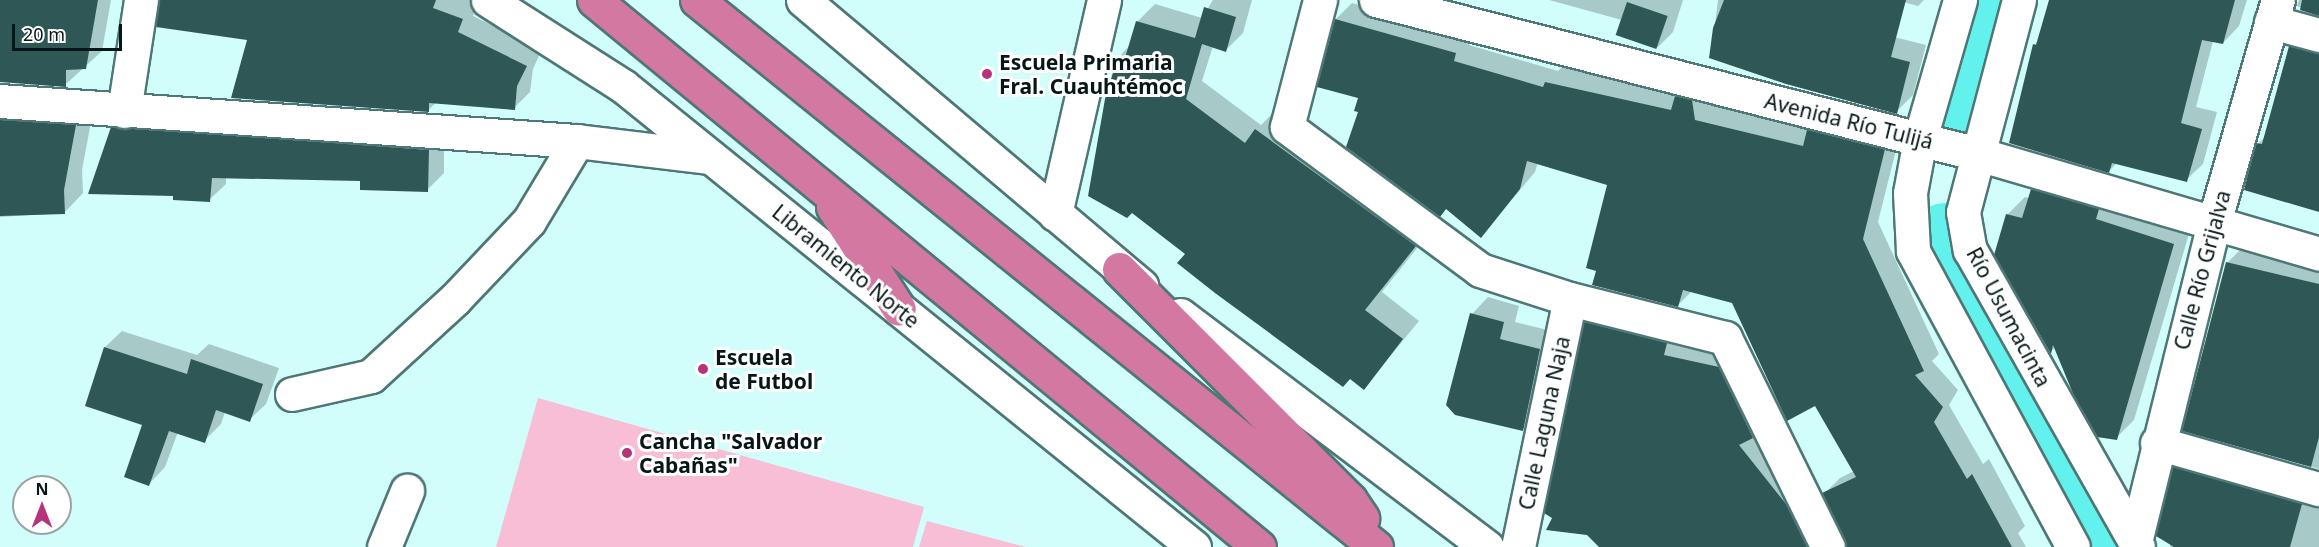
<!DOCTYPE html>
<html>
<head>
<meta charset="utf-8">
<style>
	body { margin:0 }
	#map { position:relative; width:2319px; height:547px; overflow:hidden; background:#d1fdfb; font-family:"Noto Sans",sans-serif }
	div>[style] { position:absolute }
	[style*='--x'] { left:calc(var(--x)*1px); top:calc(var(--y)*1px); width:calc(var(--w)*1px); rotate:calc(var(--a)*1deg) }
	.green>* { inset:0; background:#f7bed6 }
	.shadow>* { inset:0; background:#0003 }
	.river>* { height:66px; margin:-33px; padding:0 33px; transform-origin:33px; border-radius:33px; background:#63f1ed }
	.building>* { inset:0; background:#2f5755; transform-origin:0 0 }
	.roads { filter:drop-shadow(2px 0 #4e7775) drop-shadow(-2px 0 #4e7775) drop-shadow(0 2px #4e7775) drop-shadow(0 -2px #4e7775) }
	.minor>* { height:33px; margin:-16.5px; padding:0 16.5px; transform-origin:16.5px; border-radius:16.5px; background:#fff }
	.highway>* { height:33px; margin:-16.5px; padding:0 16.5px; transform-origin:16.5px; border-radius:16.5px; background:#d278a1 }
	.dots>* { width:16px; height:16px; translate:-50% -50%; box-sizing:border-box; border:3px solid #fff; border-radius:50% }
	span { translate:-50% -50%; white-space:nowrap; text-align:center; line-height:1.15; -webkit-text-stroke:6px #fff; paint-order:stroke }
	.poi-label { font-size:21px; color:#071717; font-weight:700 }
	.left { translate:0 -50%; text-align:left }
	.street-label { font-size:21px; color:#071717 }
	.north { position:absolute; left:12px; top:475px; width:60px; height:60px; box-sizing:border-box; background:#fff; border:2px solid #9ca2a2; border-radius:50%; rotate:0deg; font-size:16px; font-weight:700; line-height:24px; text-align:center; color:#071717 }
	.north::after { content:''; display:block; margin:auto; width:21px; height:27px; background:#b63279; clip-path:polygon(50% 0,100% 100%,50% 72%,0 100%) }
	.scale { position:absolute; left:12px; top:24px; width:110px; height:27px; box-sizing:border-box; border:3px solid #071717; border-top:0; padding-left:8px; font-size:18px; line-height:21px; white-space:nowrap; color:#071717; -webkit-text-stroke:4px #fff; paint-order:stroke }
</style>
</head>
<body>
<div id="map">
	<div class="green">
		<div style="clip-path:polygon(538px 398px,924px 507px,913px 547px,496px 547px)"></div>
		<div style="clip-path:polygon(927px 521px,1026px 547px,919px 547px)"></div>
	</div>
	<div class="shadow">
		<div style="clip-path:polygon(0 0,111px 0,102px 51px,65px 85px,0 66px)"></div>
		<div style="clip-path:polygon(159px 0,469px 0,478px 3px,473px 16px,542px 49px,533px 69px,530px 92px,514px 108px,437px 102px,428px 110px,249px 39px,157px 25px)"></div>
		<div style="clip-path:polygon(1213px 0,1252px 0,1243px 33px,1226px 50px,1213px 46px,1202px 81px,1261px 125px,1273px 113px,1433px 228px,1382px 292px,1419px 321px,1364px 388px,1187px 254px,1119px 57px,1130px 45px,1138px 21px,1155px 4px,1202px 18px)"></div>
		<div style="clip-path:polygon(1549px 0,1683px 0,1673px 32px,1657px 48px,1622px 20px)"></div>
		<div style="clip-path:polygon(1718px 0,1824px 0,1818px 18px,1926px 45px,1913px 95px,1896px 112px,1711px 57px)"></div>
		<div style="clip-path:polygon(1896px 0,1924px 0,1918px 6px)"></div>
		<div style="clip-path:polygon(2050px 0,2247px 0,2239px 26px,2223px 43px,2213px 41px,2196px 107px,2217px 112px,2203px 164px,2186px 180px,2117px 163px,2109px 171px,2034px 45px,2039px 40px)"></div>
		<div style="clip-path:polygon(2299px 0,2319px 0,2319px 15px,2297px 6px)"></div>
		<div style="clip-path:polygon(1352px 3px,1471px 37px,1469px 45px,1558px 71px,1562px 67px,1681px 92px,1708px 84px,1711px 104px,1810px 129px,1825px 114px,1900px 134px,1878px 222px,1939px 354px,1932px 361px,1958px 390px,1949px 405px,1983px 464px,1989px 459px,2025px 526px,2018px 533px,2026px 547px,1848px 547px,1824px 494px,1840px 478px,1854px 471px,1816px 404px,1733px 302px,1692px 291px,1678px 305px,1598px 270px,1609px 184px,1538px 162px,1535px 172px,1481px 236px,1360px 111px,1360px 97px,1336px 19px)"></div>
		<div style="clip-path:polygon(2307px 31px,2319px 33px,2319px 210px,2258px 144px,2266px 136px,2291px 47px)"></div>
		<div style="clip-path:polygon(94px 106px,82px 170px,83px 193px,64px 213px,0 217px,0 111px)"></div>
		<div style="clip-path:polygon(129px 112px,444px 133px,444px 173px,427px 190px,362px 179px,226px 176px,226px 184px,209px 200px,175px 195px,112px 128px)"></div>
		<div style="clip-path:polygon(2049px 172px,2191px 227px,2134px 420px,2116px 438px,2055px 347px,2051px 352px,2007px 215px,2025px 197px,2029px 198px,2032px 190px)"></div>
		<div style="clip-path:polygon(2244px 246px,2319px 264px,2319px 469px,2184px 430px,2227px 263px)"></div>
		<div style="clip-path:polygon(1488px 297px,1519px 306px,1515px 322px,1556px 332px,1539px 412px,1523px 429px,1472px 314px)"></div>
		<div style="clip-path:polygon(1602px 307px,1735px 352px,1834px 547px,1601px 547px,1588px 534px,1554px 517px,1586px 323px)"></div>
		<div style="clip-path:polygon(122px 331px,197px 355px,209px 344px,279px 368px,266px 404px,249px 420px,225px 412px,221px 424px,204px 441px,178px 432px,165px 467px,149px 484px,144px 424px,105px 347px)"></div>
		<div style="clip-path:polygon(2196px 446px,2319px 480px,2319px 547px,2170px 547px,2174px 468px)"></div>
	</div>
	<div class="river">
		<div style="--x:1954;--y:117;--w:122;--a:-73.8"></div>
		<div style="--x:1945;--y:236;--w:346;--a:64.1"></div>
	</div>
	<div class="building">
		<div style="clip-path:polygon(0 0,98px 0,86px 69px,66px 70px,66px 87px,0 82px)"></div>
		<div style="clip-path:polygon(159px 0,436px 0,433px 8px,463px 19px,458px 32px,527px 66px,517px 86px,515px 110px,429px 103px,429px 112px,231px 98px,247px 40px,156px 27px)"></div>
		<div style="clip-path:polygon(1724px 0,1906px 0,1891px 57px,1910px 62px,1897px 114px,1786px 84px,1709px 58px,1713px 28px)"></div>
		<div style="clip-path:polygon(2049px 0,2235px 0,2223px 44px,2202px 40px,2181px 123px,2202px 129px,2187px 182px,2112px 163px,2109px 173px,2009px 143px,2033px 44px,2036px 45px)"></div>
		<div style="clip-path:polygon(2302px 0,2319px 0,2319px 16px,2300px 10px)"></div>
		<div style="left:1627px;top:2px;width:43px;height:35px;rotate:19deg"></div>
		<div style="clip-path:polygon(1204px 7px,1236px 17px,1226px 52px,1202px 44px,1186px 99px,1245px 143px,1255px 129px,1416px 246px,1365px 310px,1403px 339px,1364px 390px,1350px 379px,1343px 387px,1215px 293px,1177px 263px,1185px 254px,1132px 213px,1127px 218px,1088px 196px,1105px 99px,1118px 56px,1125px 58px,1136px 21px,1195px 38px)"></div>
		<div style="clip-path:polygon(1335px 19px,1456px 53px,1454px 61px,1543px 87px,1545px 82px,1671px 110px,1675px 96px,1692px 100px,1695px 120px,1803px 146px,1807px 130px,1885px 149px,1863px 239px,1924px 371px,1915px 375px,1943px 407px,1934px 422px,1967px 479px,1972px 474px,2012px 547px,1847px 547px,1822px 493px,1856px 477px,1815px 406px,1787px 421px,1732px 303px,1683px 290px,1678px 307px,1592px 285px,1596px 271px,1586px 268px,1607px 185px,1527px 161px,1520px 189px,1481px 238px,1446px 209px,1440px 217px,1346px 147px,1358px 112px,1354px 111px,1358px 98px,1317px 87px)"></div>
		<div style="clip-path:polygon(2289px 46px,2319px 53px,2319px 212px,2244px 190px,2256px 143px,2262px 144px)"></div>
		<div style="clip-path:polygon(0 120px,76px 125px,64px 190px,65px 214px,0 216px)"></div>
		<div style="clip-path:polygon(111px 127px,429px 150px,428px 192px,360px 190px,360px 181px,212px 178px,210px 202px,173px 200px,173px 196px,88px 194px)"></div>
		<div style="clip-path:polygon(2031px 189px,2099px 209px,2096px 219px,2174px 244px,2117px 440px,2097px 437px,2074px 396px,2053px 345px,2051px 354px,1994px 255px,2006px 214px,2022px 218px)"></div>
		<div style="clip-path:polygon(2226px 262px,2319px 284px,2319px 437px,2311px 467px,2182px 431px)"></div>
		<div style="clip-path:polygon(1470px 313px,1504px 322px,1500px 339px,1540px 349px,1523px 431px,1455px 415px,1446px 405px)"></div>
		<div style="clip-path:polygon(1584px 322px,1667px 343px,1664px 355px,1719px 367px,1753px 438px,1739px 445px,1786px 504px,1807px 547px,1599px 547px,1587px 535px,1546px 530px,1552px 518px,1544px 513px)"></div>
		<div style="clip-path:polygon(104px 347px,187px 374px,191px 359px,263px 384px,250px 422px,216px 410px,205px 443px,169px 431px,149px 486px,124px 477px,142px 425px,85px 406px)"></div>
		<div style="clip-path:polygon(2173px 467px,2302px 504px,2290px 547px,2174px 547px,2156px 536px)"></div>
	</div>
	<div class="roads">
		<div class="minor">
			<div style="--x:488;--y:0;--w:160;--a:32.5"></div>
			<div style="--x:623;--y:86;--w:734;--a:38.92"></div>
			<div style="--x:803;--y:0;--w:443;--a:40.2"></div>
			<div style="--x:1320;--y:0;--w:131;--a:104.6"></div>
			<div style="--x:1287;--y:127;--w:240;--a:36.5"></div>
			<div style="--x:1480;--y:270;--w:95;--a:17.9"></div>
			<div style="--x:1570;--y:299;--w:160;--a:14.1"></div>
			<div style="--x:1725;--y:338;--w:233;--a:63.8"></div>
			<div style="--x:1376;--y:0;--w:621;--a:14.35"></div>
			<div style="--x:1978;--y:154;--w:355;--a:16.3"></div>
			<div style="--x:1960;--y:0;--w:145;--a:106.1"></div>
			<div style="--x:1920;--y:139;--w:55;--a:100.5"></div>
			<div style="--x:1910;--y:193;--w:58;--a:87"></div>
			<div style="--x:1913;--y:251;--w:336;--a:61.6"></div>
			<div style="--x:2019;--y:0;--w:219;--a:104.8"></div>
			<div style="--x:1963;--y:212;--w:39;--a:80"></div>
			<div style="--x:1970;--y:250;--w:341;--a:60.5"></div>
			<div style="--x:2271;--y:22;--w:50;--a:15.2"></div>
			<div style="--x:0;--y:101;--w:578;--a:3.97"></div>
			<div style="--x:577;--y:141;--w:134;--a:6.9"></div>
			<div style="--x:124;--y:111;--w:112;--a:-81.3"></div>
			<div style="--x:1055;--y:214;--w:220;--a:-77.1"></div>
			<div style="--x:1180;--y:315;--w:385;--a:37.1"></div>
			<div style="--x:292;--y:394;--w:81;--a:-12.8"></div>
			<div style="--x:371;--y:376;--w:114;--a:-42.5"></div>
			<div style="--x:455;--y:299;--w:108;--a:-46.5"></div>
			<div style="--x:529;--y:221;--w:93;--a:-59"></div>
			<div style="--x:2157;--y:443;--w:168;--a:15.9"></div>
			<div style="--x:2135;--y:542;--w:325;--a:-76.1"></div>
			<div style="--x:2213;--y:226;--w:235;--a:-74"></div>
			<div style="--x:384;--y:547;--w:61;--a:-67.7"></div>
			<div style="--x:1518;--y:547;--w:253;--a:-78.2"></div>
		</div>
		<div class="highway">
			<div style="--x:594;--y:0;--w:861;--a:39.44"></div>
			<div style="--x:697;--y:0;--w:872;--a:38.85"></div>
			<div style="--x:833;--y:207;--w:121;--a:57.1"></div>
			<div style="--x:1119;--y:269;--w:327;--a:45"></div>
			<div style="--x:1350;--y:500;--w:22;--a:56"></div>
		</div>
	</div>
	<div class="dots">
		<div style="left:987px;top:74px;background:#b63279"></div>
		<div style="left:703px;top:369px;background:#b63279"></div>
		<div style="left:627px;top:453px;background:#b63279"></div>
	</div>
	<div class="poi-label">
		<span class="left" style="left:999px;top:74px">Escuela Primaria<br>Fral. Cuauhtémoc</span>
		<span class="left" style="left:715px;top:369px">Escuela<br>de Futbol</span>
		<span class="left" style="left:639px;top:453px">Cancha "Salvador<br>Cabañas"</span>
	</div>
	<div class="street-label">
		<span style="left:1849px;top:121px;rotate:14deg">Avenida Río Tulijá</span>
		<span style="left:846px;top:266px;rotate:39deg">Libramiento Norte</span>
		<span style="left:2202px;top:270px;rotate:-75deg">Calle Río Grijalva</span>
		<span style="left:2009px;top:317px;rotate:62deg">Río Usumacinta</span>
		<span style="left:1544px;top:423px;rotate:-78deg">Calle Laguna Naja</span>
	</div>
	<div class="north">N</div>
	<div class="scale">20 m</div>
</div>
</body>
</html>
